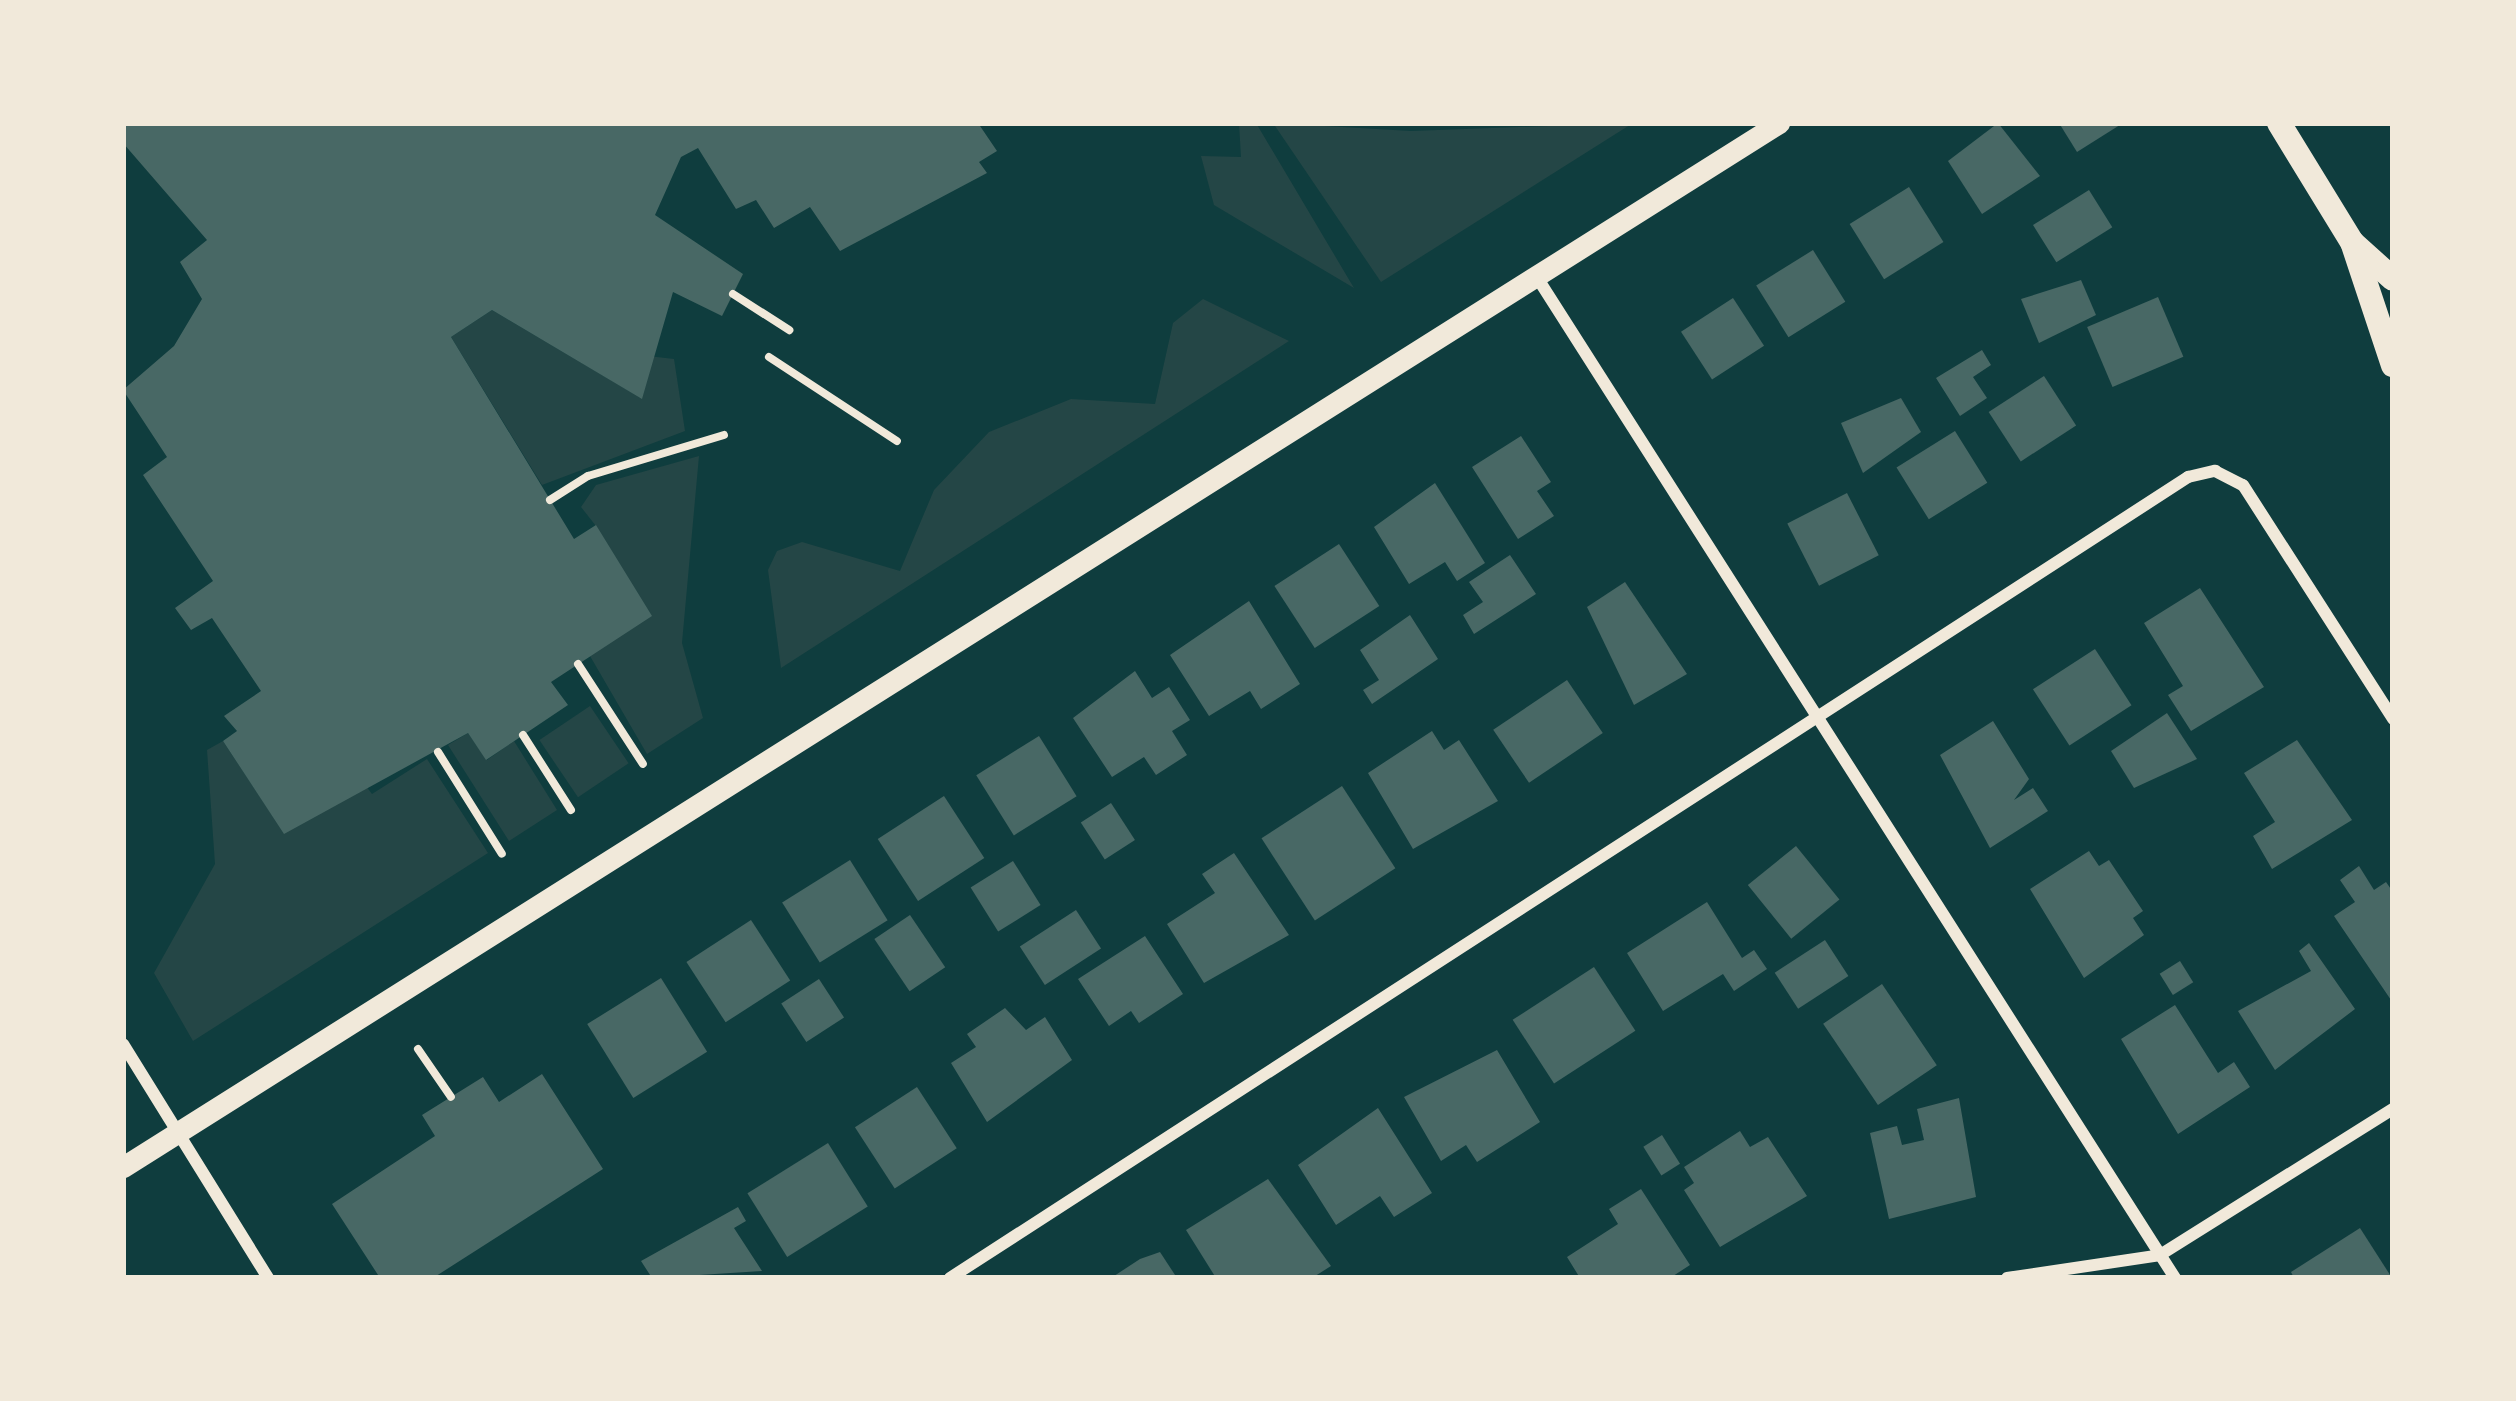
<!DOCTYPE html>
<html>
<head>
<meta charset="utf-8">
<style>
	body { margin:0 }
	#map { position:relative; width:2516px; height:1401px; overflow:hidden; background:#0f3d3e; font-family:"Exo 2",sans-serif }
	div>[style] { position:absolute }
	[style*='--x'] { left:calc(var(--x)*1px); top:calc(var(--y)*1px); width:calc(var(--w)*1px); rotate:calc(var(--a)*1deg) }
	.green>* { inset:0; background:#244646; transform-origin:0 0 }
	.building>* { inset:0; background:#486865; transform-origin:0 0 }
	.path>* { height:8px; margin:-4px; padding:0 4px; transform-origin:4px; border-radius:4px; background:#f1e9da }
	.minor>* { height:12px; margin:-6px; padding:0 6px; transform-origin:6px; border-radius:6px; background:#f1e9da }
	.tertiary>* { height:21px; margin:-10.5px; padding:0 10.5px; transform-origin:10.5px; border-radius:10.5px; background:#f1e9da }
	.secondary>* { height:24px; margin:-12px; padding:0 12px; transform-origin:12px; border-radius:12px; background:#f1e9da }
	span { translate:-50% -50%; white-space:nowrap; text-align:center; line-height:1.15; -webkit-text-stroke:10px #f1e9da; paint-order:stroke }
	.frame { position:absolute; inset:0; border:126px solid #f1e9da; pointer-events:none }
</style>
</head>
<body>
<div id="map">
	<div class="green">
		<div style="clip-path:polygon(1239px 123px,1256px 123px,1354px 288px,1214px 205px,1201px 156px,1241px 157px)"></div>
		<div style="clip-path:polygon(1273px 123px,1411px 131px,1633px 123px,1381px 282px)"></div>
		<div style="clip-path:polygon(1203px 299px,1289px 341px,781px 668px,768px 570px,777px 551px,802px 542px,900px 571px,934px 490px,989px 432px,1071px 399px,1155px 404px,1173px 323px)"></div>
		<div style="clip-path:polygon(492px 310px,641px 398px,648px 356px,674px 359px,685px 431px,542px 485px,451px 337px)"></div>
		<div style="clip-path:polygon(699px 456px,682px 643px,703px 718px,647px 754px,590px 656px,596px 526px,581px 507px,596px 485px)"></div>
		<div style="left:590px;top:706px;width:69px;height:61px;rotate:56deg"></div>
		<div style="clip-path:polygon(468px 733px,487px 760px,514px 741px,557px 810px,509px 841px,448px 745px)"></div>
		<div style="clip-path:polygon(223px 741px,284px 833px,363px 782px,372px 794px,427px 759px,488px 853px,193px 1041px,154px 973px,215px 864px,207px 750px)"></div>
	</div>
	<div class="building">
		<div style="clip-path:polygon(123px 123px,978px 123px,997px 151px,979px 162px,987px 173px,840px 251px,810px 207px,774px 228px,756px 200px,736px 209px,698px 148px,681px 157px,655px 215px,743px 274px,722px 316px,673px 292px,642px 399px,492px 310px,451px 337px,574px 539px,596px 525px,652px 616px,551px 682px,568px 705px,486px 760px,468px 733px,284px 834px,223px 741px,237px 731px,224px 716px,261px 691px,212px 618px,191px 630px,175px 608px,213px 581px,143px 475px,167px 457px,123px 390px,174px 346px,202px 299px,180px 262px,207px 240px,123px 143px)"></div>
		<div style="clip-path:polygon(1998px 123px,2040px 176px,1982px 214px,1948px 161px)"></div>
		<div style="clip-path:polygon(2059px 123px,2123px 123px,2077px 152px)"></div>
		<div style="left:1909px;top:187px;width:65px;height:70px;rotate:58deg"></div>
		<div style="left:2089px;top:190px;width:44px;height:66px;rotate:58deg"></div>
		<div style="left:1813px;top:250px;width:61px;height:67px;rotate:58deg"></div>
		<div style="clip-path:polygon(2081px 280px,2096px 315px,2039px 343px,2021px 299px)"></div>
		<div style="left:2158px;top:297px;width:65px;height:77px;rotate:67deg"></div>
		<div style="left:1733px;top:298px;width:57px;height:62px;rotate:57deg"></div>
		<div style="clip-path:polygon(1982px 350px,1991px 365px,1973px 377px,1987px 398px,1960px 416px,1936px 378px)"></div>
		<div style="left:2044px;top:376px;width:59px;height:66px;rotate:57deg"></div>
		<div style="clip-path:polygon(1901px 398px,1921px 432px,1863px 473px,1841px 423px)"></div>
		<div style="left:1955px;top:431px;width:61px;height:69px;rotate:58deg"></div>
		<div style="clip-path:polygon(1521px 436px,1551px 482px,1537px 491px,1554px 516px,1518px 539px,1472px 467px)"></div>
		<div style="clip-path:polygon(1435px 483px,1485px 563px,1457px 581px,1445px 562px,1409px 584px,1374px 527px)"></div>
		<div style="left:1847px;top:493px;width:70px;height:67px;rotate:63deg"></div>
		<div style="left:1339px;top:544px;width:74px;height:77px;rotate:57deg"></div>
		<div style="clip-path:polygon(1510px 555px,1536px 594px,1474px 634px,1463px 615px,1483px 602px,1469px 582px)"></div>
		<div style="clip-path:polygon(1625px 582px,1687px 674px,1634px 705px,1587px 607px)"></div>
		<div style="clip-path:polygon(2200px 588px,2264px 687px,2191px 731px,2168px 695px,2183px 686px,2144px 623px)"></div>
		<div style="clip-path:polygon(1249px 601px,1300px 684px,1261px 709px,1250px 691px,1209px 716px,1170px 655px)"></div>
		<div style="clip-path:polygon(1410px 615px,1438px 659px,1372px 704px,1363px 690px,1379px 680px,1360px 650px)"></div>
		<div style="left:2095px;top:649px;width:67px;height:74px;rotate:57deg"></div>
		<div style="clip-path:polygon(1135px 671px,1152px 698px,1169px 687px,1190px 720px,1172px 731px,1187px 755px,1156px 775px,1144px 757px,1112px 777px,1073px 718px)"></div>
		<div style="left:1567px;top:680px;width:64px;height:89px;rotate:56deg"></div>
		<div style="clip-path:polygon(2167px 713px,2197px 759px,2134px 788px,2111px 751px)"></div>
		<div style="clip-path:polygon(1993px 721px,2029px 779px,2014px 800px,2033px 788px,2048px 811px,1990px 848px,1940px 755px)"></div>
		<div style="clip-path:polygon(1432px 731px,1444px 750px,1459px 740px,1498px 801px,1413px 849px,1368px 773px)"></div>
		<div style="left:1039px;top:736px;width:71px;height:74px;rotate:58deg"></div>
		<div style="clip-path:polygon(2297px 740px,2352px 820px,2272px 869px,2253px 836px,2275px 822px,2244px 773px)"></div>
		<div style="left:1342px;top:786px;width:98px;height:96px;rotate:57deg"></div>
		<div style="left:944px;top:796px;width:74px;height:79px;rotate:57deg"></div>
		<div style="left:1111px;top:803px;width:44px;height:36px;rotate:57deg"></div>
		<div style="left:1796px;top:846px;width:69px;height:62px;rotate:51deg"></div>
		<div style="clip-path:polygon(2089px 851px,2099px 866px,2109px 860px,2143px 911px,2133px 918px,2144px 935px,2084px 978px,2030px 889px)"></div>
		<div style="clip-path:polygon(1234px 853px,1289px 935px,1204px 983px,1167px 924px,1215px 893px,1202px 874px)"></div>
		<div style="left:850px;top:860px;width:71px;height:80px;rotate:58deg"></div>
		<div style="left:1013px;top:861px;width:52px;height:50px;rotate:58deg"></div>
		<div style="clip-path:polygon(2359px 866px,2374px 890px,2386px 882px,2393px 892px,2393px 1003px,2334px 916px,2355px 902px,2340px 880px)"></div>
		<div style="clip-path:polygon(1707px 902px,1742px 958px,1754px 950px,1767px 969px,1734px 991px,1723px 974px,1663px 1011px,1627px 953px)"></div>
		<div style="left:1076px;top:910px;width:46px;height:67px;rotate:57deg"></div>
		<div style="left:910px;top:915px;width:63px;height:43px;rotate:56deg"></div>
		<div style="left:751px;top:920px;width:72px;height:77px;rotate:57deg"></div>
		<div style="clip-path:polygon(1145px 936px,1183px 994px,1139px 1023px,1131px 1011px,1109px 1026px,1078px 979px)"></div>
		<div style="left:1825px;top:940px;width:43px;height:60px;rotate:57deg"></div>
		<div style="clip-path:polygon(2309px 943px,2355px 1009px,2275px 1070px,2238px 1011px,2311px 971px,2299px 951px)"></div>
		<div style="left:2180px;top:961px;width:25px;height:24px;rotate:58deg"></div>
		<div style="left:1594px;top:967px;width:76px;height:97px;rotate:57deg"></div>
		<div style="left:661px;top:978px;width:87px;height:87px;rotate:58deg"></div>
		<div style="left:819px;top:979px;width:46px;height:45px;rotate:57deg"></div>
		<div style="left:1882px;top:984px;width:98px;height:71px;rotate:56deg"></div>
		<div style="clip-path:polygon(2175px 1005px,2218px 1073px,2234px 1062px,2250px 1087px,2178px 1134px,2121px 1039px)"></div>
		<div style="clip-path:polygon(1005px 1008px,1026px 1030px,1045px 1017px,1072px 1060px,987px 1122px,951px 1063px,976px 1047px,967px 1034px)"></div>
		<div style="clip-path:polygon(1497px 1050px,1540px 1122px,1477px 1162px,1466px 1145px,1441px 1161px,1404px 1097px)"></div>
		<div style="clip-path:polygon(542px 1074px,603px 1169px,433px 1278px,380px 1278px,332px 1204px,435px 1136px,422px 1115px,483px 1077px,499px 1102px)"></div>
		<div style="left:917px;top:1087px;width:73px;height:74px;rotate:57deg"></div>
		<div style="clip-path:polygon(1959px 1098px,1976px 1197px,1889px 1219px,1870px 1133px,1897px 1126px,1902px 1145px,1924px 1140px,1917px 1109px)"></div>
		<div style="clip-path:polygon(1378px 1108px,1432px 1193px,1394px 1217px,1380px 1196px,1336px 1225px,1298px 1165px)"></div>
		<div style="clip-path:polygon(1740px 1131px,1750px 1147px,1768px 1137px,1807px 1196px,1720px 1247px,1684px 1190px,1694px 1183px,1684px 1167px)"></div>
		<div style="left:1662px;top:1135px;width:34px;height:22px;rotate:58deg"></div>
		<div style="left:828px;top:1143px;width:75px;height:95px;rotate:58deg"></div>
		<div style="clip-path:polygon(1268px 1179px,1331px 1266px,1312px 1278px,1216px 1278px,1186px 1230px)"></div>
		<div style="clip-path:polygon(1641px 1189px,1690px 1265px,1670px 1278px,1580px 1278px,1567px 1257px,1618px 1224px,1609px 1209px)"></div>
		<div style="clip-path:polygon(738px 1207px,746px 1221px,734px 1228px,762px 1271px,652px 1278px,641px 1261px)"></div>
		<div style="clip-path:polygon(2360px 1228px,2392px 1278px,2294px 1278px,2291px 1272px)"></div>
		<div style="clip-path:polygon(1160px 1252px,1177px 1278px,1111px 1278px,1140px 1259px)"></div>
	</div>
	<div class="path">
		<div style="--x:733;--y:294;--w:67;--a:32.7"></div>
		<div style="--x:769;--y:357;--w:153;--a:33.3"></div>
		<div style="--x:550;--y:500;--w:45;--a:-32.3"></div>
		<div style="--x:588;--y:476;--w:142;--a:-16.8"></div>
		<div style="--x:578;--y:664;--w:119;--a:57"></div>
		<div style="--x:523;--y:735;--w:89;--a:57.4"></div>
		<div style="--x:438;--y:752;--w:120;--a:57.9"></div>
		<div style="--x:418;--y:1049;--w:58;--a:55.5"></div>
	</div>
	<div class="minor">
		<div style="--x:1540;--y:282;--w:1181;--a:57.48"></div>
		<div style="--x:123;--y:1044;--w:275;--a:58.2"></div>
		<div style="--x:950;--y:1278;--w:1475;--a:-32.9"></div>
		<div style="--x:2188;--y:477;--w:28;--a:-13"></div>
		<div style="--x:2215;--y:471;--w:31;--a:27"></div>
		<div style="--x:2243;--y:485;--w:278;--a:57.3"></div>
		<div style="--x:2007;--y:1278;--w:155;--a:-8.5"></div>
		<div style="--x:2160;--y:1255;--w:275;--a:-32.1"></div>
	</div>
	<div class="tertiary">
		<div style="--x:123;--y:1167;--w:1958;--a:-32.23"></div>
	</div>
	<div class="secondary">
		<div style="--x:2279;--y:123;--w:140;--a:58.5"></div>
		<div style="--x:2352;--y:242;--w:130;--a:71.6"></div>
		<div style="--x:2354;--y:244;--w:52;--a:41.9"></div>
	</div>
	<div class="frame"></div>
</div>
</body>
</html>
